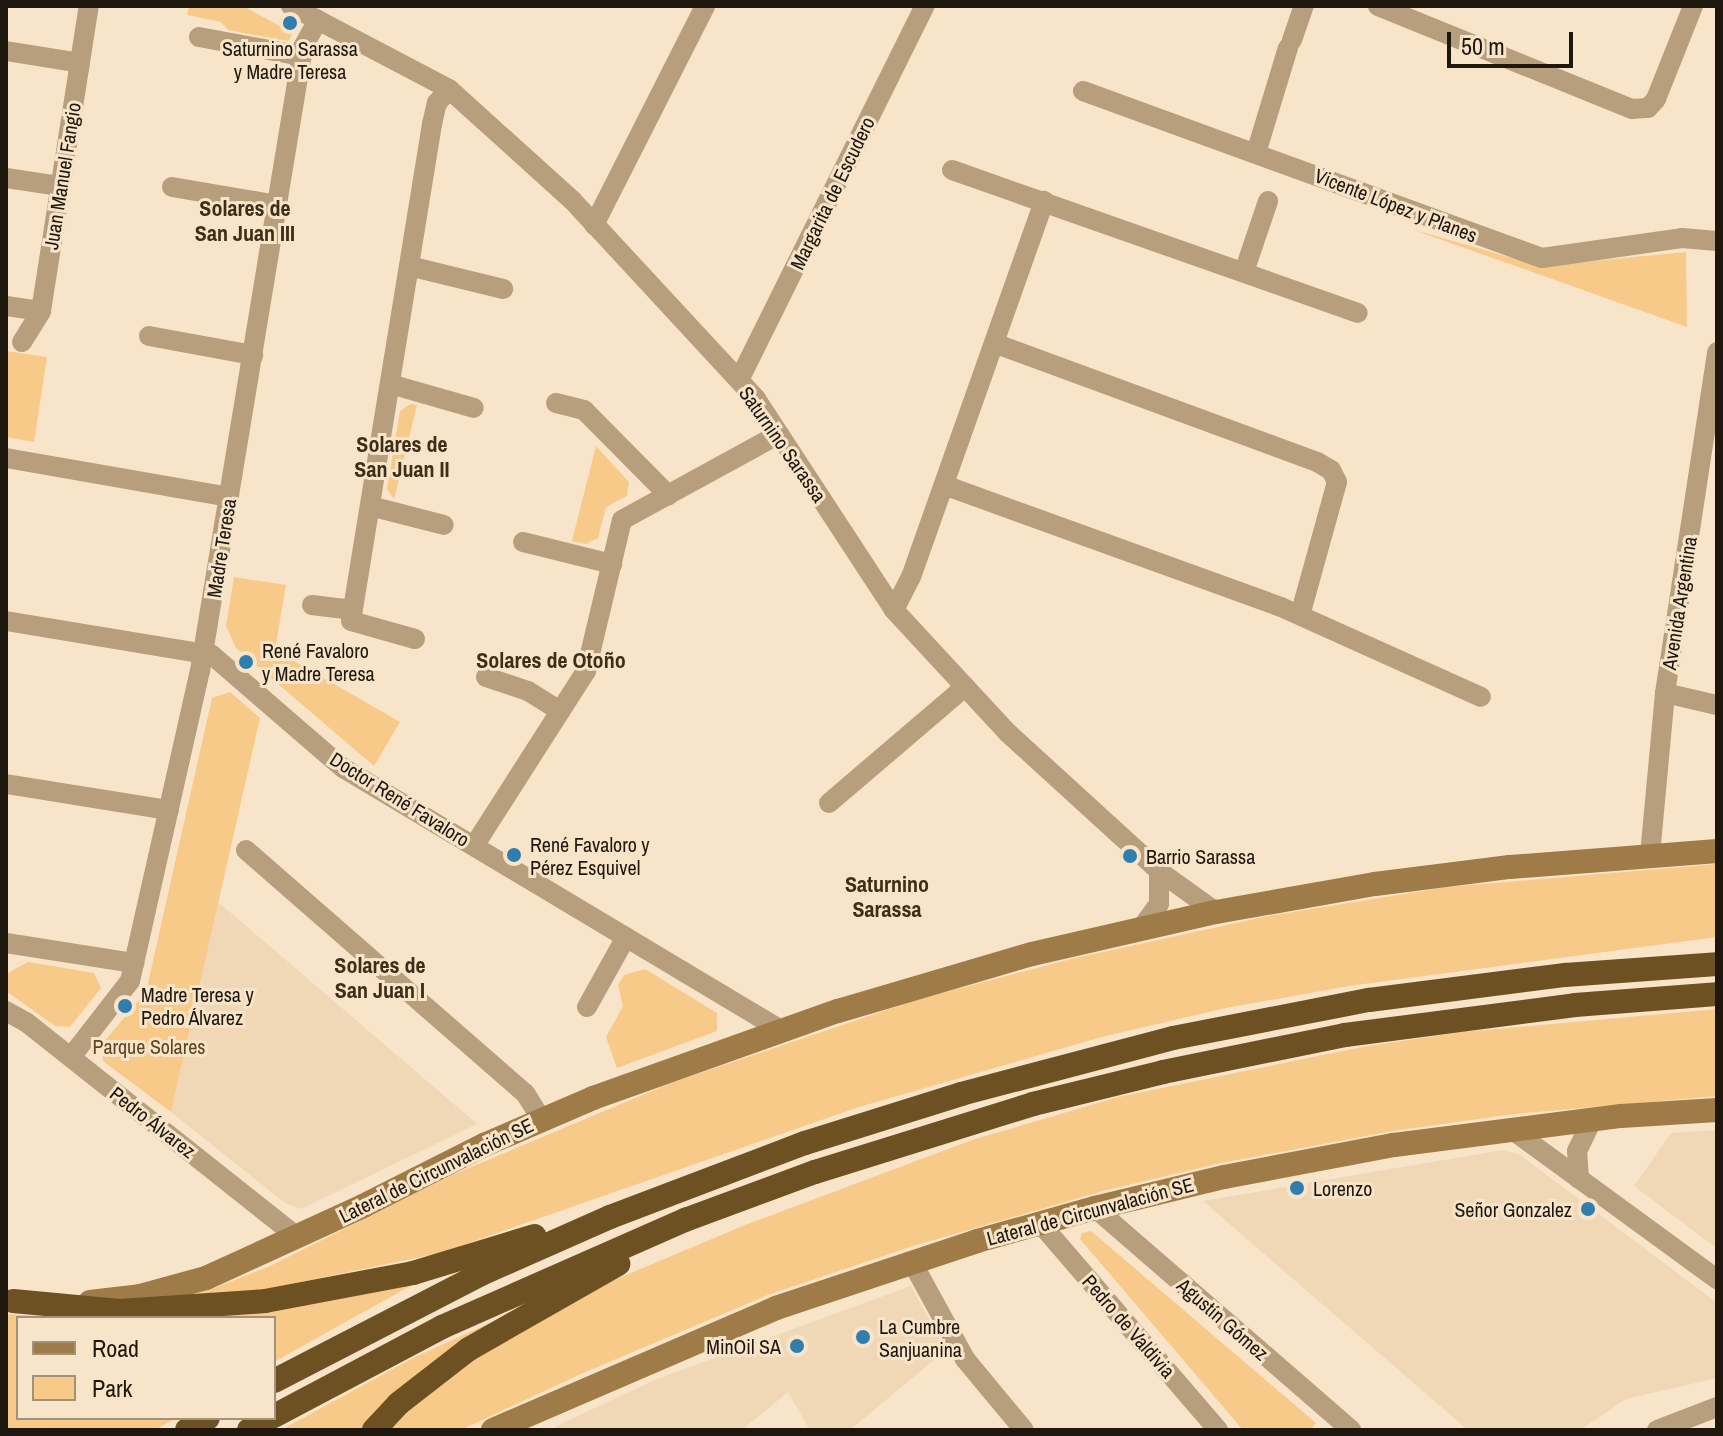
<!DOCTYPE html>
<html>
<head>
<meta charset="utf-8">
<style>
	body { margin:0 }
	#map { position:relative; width:1723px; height:1436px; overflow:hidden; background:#f8e4c8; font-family:"Archivo Narrow",sans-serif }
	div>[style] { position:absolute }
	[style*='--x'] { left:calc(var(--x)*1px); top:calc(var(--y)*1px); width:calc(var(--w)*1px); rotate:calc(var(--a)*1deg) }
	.built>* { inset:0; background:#f0d8b6 }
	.green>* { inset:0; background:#f8ca8a }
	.street>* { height:20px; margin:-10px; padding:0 10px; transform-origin:10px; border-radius:10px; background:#b79f7d }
	.secondary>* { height:24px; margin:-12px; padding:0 12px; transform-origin:12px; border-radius:12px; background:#9f7b47 }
	.highway>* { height:24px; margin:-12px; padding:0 12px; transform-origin:12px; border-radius:12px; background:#6e5123 }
	.dots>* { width:22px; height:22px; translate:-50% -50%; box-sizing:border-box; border:4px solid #f8e4c8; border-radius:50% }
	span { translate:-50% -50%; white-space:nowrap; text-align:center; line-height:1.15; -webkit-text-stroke:6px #f8e4c8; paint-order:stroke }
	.poi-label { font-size:20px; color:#1e170d }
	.left { translate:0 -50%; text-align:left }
	.right { translate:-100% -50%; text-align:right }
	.street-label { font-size:20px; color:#1e170d }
	.park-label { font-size:20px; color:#5c4420 }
	.neighbourhood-label { font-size:22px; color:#3e2e18; font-weight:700 }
	.frame { position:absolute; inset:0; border:8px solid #1e170d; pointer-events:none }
	.legend { position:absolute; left:16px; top:1316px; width:260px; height:104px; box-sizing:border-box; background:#f8e4c8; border:2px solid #a1927d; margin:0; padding:10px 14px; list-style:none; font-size:24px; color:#1e170d }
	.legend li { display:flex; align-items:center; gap:16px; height:40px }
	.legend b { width:40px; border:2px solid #a1927d }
	.scale { position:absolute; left:1447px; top:32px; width:126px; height:36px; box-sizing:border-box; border:4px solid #1e170d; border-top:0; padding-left:10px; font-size:24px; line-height:28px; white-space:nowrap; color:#1e170d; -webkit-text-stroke:6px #f8e4c8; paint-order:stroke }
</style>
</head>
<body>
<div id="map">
	<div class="built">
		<div style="clip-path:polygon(218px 902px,477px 1124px,301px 1209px,285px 1203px,171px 1112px)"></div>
		<div style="clip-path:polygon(1717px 1130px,1717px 1253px,1715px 1247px,1634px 1186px,1671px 1133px)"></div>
		<div style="clip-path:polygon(1503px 1150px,1520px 1155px,1717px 1303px,1717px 1378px,1626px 1399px,1580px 1430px,1468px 1430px,1203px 1201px)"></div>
		<div style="clip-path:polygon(911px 1286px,946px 1350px,850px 1430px,810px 1430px,788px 1392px,742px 1430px,555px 1430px,556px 1426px,657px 1379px)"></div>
	</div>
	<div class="green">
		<div style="clip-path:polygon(189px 6px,243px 6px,293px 33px,288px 41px,228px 30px,221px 22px,187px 15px)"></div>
		<div style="clip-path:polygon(1411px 229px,1540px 266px,1686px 252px,1687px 327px)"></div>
		<div style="clip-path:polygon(6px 351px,47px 357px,34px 442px,6px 437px)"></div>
		<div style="clip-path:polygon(410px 404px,417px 405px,394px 499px,387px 489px,400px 411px)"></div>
		<div style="clip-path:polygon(596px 446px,629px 482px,627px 496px,606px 507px,598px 538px,586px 544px,572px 541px)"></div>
		<div style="clip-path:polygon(234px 577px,286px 585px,275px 650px,400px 722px,374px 766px,236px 648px,226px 626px)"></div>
		<div style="clip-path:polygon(230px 692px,260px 718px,171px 1112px,103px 1061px,102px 1044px,146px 992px,212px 698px)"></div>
		<div style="clip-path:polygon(1717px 864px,1717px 937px,1349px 986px,1226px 1008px,1102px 1037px,859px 1107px,440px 1253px,267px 1289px,161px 1303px,212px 1289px,270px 1266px,452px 1175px,671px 1083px,919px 999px,1071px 959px,1268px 916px,1447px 887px)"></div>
		<div style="clip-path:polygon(28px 962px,94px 973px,101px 988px,70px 1027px,55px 1026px,6px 991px,6px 974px)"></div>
		<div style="clip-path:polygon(645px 969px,717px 1013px,717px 1031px,617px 1068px,606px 1037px,623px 1006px,618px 985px,624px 975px)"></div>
		<div style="clip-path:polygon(1717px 1009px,1717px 1096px,1515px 1114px,1393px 1131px,1221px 1163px,1103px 1191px,913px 1246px,768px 1295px,583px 1373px,461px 1430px,388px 1430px,415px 1403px,488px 1349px,612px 1281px,745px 1225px,972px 1140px,1118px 1097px,1362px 1047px,1462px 1032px)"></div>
		<div style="clip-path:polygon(1091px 1231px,1316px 1423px,1311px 1430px,1243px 1430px,1080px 1239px,1082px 1233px)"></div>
		<div style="clip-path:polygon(421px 1280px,274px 1362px,274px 1318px,125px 1318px)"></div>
		<div style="clip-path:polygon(6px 1314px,68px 1318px,18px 1318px,18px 1418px,176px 1418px,155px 1430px,6px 1430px)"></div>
		<div style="clip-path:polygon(498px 1319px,363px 1430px,281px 1430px,411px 1359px)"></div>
	</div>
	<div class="street">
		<div style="--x:291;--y:6;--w:178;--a:27.7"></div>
		<div style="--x:449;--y:89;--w:166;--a:42.1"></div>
		<div style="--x:572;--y:200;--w:271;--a:47.2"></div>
		<div style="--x:756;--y:399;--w:252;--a:56.8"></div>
		<div style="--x:894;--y:610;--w:168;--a:47.2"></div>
		<div style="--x:1008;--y:733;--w:205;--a:42.4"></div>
		<div style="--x:1159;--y:871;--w:70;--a:35.7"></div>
		<div style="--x:1378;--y:6;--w:274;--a:22.1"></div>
		<div style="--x:1632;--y:109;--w:16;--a:-4"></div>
		<div style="--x:1648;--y:108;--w:12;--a:-48"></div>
		<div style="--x:1656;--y:99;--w:100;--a:-68.3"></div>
		<div style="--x:199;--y:37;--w:105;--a:10.5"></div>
		<div style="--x:1292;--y:40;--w:36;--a:-71"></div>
		<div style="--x:6;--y:51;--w:75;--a:9.2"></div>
		<div style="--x:1083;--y:91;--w:488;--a:20"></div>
		<div style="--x:1542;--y:258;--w:141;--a:-8.1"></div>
		<div style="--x:1682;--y:238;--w:35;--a:5"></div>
		<div style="--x:1256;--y:153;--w:110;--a:-73.1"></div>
		<div style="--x:952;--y:170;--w:430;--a:19.4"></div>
		<div style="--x:6;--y:178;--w:55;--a:8.4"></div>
		<div style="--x:172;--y:187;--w:107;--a:9.7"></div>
		<div style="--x:594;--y:225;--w:246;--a:-63.1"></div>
		<div style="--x:409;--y:266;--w:97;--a:13.7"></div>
		<div style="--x:1244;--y:272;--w:75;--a:-71.3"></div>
		<div style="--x:6;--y:306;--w:35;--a:8"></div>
		<div style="--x:149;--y:336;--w:106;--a:10.4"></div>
		<div style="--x:22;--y:342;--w:36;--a:-58"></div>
		<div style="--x:41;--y:311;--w:309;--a:-81.1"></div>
		<div style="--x:994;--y:343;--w:344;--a:20.2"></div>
		<div style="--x:1317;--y:462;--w:16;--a:30"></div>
		<div style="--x:1331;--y:470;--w:13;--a:63"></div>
		<div style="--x:1337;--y:482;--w:138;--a:105.5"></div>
		<div style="--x:739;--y:380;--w:418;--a:-63.6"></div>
		<div style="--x:390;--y:384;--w:87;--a:15.9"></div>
		<div style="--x:556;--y:403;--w:29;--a:14"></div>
		<div style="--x:584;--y:410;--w:120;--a:45.3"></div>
		<div style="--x:6;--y:458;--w:226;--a:9.9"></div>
		<div style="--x:944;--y:485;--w:358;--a:19.9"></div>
		<div style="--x:1281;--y:607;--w:219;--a:24.2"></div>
		<div style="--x:370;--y:506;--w:76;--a:14.4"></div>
		<div style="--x:523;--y:542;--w:92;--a:13.9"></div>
		<div style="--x:312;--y:605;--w:41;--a:7"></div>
		<div style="--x:894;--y:610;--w:37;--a:-63"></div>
		<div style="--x:911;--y:577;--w:399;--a:-70.5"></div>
		<div style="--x:6;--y:621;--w:209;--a:9.4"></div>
		<div style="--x:212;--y:655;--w:173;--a:40.8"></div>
		<div style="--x:343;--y:768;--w:510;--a:30.89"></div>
		<div style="--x:415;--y:639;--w:66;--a:-164.3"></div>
		<div style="--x:351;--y:621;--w:504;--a:-80.74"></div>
		<div style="--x:432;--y:124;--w:22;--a:-77"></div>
		<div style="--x:437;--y:103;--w:18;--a:-49"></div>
		<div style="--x:486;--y:677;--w:44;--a:18.4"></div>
		<div style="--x:528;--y:691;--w:38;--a:32"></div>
		<div style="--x:1665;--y:693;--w:53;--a:13"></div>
		<div style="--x:6;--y:784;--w:165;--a:9.1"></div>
		<div style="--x:829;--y:803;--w:179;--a:-40.5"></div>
		<div style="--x:474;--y:846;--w:208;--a:-57.4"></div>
		<div style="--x:586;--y:671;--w:155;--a:-76.6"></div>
		<div style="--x:622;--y:520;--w:179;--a:-28.7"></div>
		<div style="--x:246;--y:850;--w:370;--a:41.1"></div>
		<div style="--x:525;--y:1093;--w:31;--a:58"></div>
		<div style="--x:1650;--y:855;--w:163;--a:-84.7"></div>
		<div style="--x:1665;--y:693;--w:345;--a:-81.3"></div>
		<div style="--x:1140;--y:930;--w:32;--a:-54"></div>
		<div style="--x:1159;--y:904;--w:33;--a:-90"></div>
		<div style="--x:6;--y:943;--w:130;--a:8.9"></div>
		<div style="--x:587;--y:1007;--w:80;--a:-60.9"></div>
		<div style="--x:6;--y:1011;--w:23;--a:29"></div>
		<div style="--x:26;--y:1022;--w:346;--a:38.4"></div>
		<div style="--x:71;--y:1057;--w:96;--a:-52.2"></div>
		<div style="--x:130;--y:981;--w:318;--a:-77.3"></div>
		<div style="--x:200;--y:671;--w:632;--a:-80.63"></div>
		<div style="--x:303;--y:47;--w:31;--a:-61"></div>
		<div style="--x:1511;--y:1129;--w:255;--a:36.1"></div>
		<div style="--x:1579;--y:1179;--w:28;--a:-94"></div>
		<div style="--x:1577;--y:1151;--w:34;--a:-64"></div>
		<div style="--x:1095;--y:1208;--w:339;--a:40.9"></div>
		<div style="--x:1040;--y:1223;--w:273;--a:49.3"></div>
		<div style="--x:912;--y:1262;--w:111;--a:61.3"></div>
		<div style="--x:965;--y:1359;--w:92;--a:50.3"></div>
		<div style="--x:1657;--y:1430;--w:64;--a:-21"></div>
	</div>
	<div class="secondary">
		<div style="--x:90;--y:1302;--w:50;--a:-6.8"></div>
		<div style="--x:140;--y:1296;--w:68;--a:-15.3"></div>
		<div style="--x:206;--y:1278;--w:173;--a:-24.6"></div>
		<div style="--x:363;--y:1206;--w:136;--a:-26.8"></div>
		<div style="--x:484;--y:1145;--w:119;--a:-23.3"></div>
		<div style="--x:593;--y:1098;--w:260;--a:-19.6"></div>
		<div style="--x:838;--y:1011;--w:202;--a:-16.4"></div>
		<div style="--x:1032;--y:954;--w:189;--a:-12.9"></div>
		<div style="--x:1216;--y:912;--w:161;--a:-10"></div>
		<div style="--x:1375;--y:884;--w:136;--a:-7.2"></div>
		<div style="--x:1510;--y:867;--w:208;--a:-4.4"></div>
		<div style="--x:493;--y:1430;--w:308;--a:-23.3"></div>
		<div style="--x:776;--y:1308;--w:212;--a:-18.4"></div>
		<div style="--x:977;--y:1241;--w:123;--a:-15.6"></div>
		<div style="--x:1095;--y:1208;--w:133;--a:-13.5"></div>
		<div style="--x:1224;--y:1177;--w:173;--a:-10.7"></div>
		<div style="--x:1394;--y:1145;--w:229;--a:-7.3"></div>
		<div style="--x:1621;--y:1116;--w:96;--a:-3.6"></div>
	</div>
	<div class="highway">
		<div style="--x:13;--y:1301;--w:107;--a:5.3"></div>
		<div style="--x:120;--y:1311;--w:145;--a:-3.9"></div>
		<div style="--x:265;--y:1301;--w:151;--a:-10.7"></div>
		<div style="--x:413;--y:1273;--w:127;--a:-16.9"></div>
		<div style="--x:274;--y:1381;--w:233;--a:-27.3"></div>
		<div style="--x:481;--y:1274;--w:141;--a:-23.8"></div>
		<div style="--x:610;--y:1217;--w:209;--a:-20.8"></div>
		<div style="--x:805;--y:1143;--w:164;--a:-17.4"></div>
		<div style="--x:961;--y:1094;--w:219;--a:-14.8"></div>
		<div style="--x:1173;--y:1038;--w:200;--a:-11"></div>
		<div style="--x:1369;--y:1000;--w:198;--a:-7.3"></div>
		<div style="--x:1565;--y:975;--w:152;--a:-4.1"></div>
		<div style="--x:274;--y:1416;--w:190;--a:-27.9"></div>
		<div style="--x:442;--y:1327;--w:266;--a:-23.8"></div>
		<div style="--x:685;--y:1220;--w:139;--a:-20.3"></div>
		<div style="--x:815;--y:1172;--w:228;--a:-17.3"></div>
		<div style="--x:1033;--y:1104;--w:134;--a:-13.8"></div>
		<div style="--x:1163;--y:1072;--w:186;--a:-11.5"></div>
		<div style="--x:1345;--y:1035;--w:232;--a:-7.4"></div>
		<div style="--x:1575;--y:1005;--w:142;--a:-4.4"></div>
		<div style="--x:187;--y:1430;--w:24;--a:-30"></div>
		<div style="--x:249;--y:1430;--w:24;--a:-30"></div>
		<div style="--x:374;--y:1430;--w:35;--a:-47"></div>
		<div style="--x:398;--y:1404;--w:90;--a:-37.8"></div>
		<div style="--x:469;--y:1349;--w:172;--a:-29.7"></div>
	</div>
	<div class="dots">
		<div style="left:290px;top:23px;background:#2e7eaf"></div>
		<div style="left:246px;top:662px;background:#2e7eaf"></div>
		<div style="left:514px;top:855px;background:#2e7eaf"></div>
		<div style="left:1130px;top:856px;background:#2e7eaf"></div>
		<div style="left:125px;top:1006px;background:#2e7eaf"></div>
		<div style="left:1297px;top:1188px;background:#2e7eaf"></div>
		<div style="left:1588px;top:1209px;background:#2e7eaf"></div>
		<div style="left:863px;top:1337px;background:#2e7eaf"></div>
		<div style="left:797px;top:1346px;background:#2e7eaf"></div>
	</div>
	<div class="poi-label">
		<span style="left:290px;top:60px">Saturnino Sarassa<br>y Madre Teresa</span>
		<span class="left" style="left:262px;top:662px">René Favaloro<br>y Madre Teresa</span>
		<span class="left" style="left:530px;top:856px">René Favaloro y<br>Pérez Esquivel</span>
		<span class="left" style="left:1146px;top:856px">Barrio Sarassa</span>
		<span class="left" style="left:141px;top:1006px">Madre Teresa y<br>Pedro Álvarez</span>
		<span class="left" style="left:1313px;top:1188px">Lorenzo</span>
		<span class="right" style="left:1572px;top:1209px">Señor Gonzalez</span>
		<span class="left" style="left:879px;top:1338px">La Cumbre<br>Sanjuanina</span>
		<span class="right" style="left:781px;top:1346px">MinOil SA</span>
	</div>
	<div class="street-label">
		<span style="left:62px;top:176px;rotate:-81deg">Juan Manuel Fangio</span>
		<span style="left:832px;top:193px;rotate:-64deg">Margarita de Escudero</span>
		<span style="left:1396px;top:205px;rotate:21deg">Vicente López y Planes</span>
		<span style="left:783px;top:444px;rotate:55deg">Saturnino Sarassa</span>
		<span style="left:221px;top:548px;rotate:-81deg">Madre Teresa</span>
		<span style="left:1679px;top:603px;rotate:-81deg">Avenida Argentina</span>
		<span style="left:400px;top:799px;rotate:32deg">Doctor René Favaloro</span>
		<span style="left:153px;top:1122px;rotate:38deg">Pedro Álvarez</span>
		<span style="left:436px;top:1170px;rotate:-26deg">Lateral de Circunvalación SE</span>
		<span style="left:1090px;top:1211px;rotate:-15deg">Lateral de Circunvalación SE</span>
		<span style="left:1223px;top:1319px;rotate:41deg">Agustín Gómez</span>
		<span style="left:1129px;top:1326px;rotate:49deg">Pedro de Valdivia</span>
	</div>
	<div class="park-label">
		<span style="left:149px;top:1046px">Parque Solares</span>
	</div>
	<div class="neighbourhood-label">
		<span style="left:245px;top:221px">Solares de<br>San Juan III</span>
		<span style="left:402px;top:457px">Solares de<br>San Juan II</span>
		<span style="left:551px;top:661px">Solares de Otoño</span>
		<span style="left:887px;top:897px">Saturnino<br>Sarassa</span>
		<span style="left:380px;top:978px">Solares de<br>San Juan I</span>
	</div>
	<div class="frame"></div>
	<ul class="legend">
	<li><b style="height:10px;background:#9f7b47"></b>Road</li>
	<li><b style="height:22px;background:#f8ca8a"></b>Park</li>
	</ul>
	<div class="scale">50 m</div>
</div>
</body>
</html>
